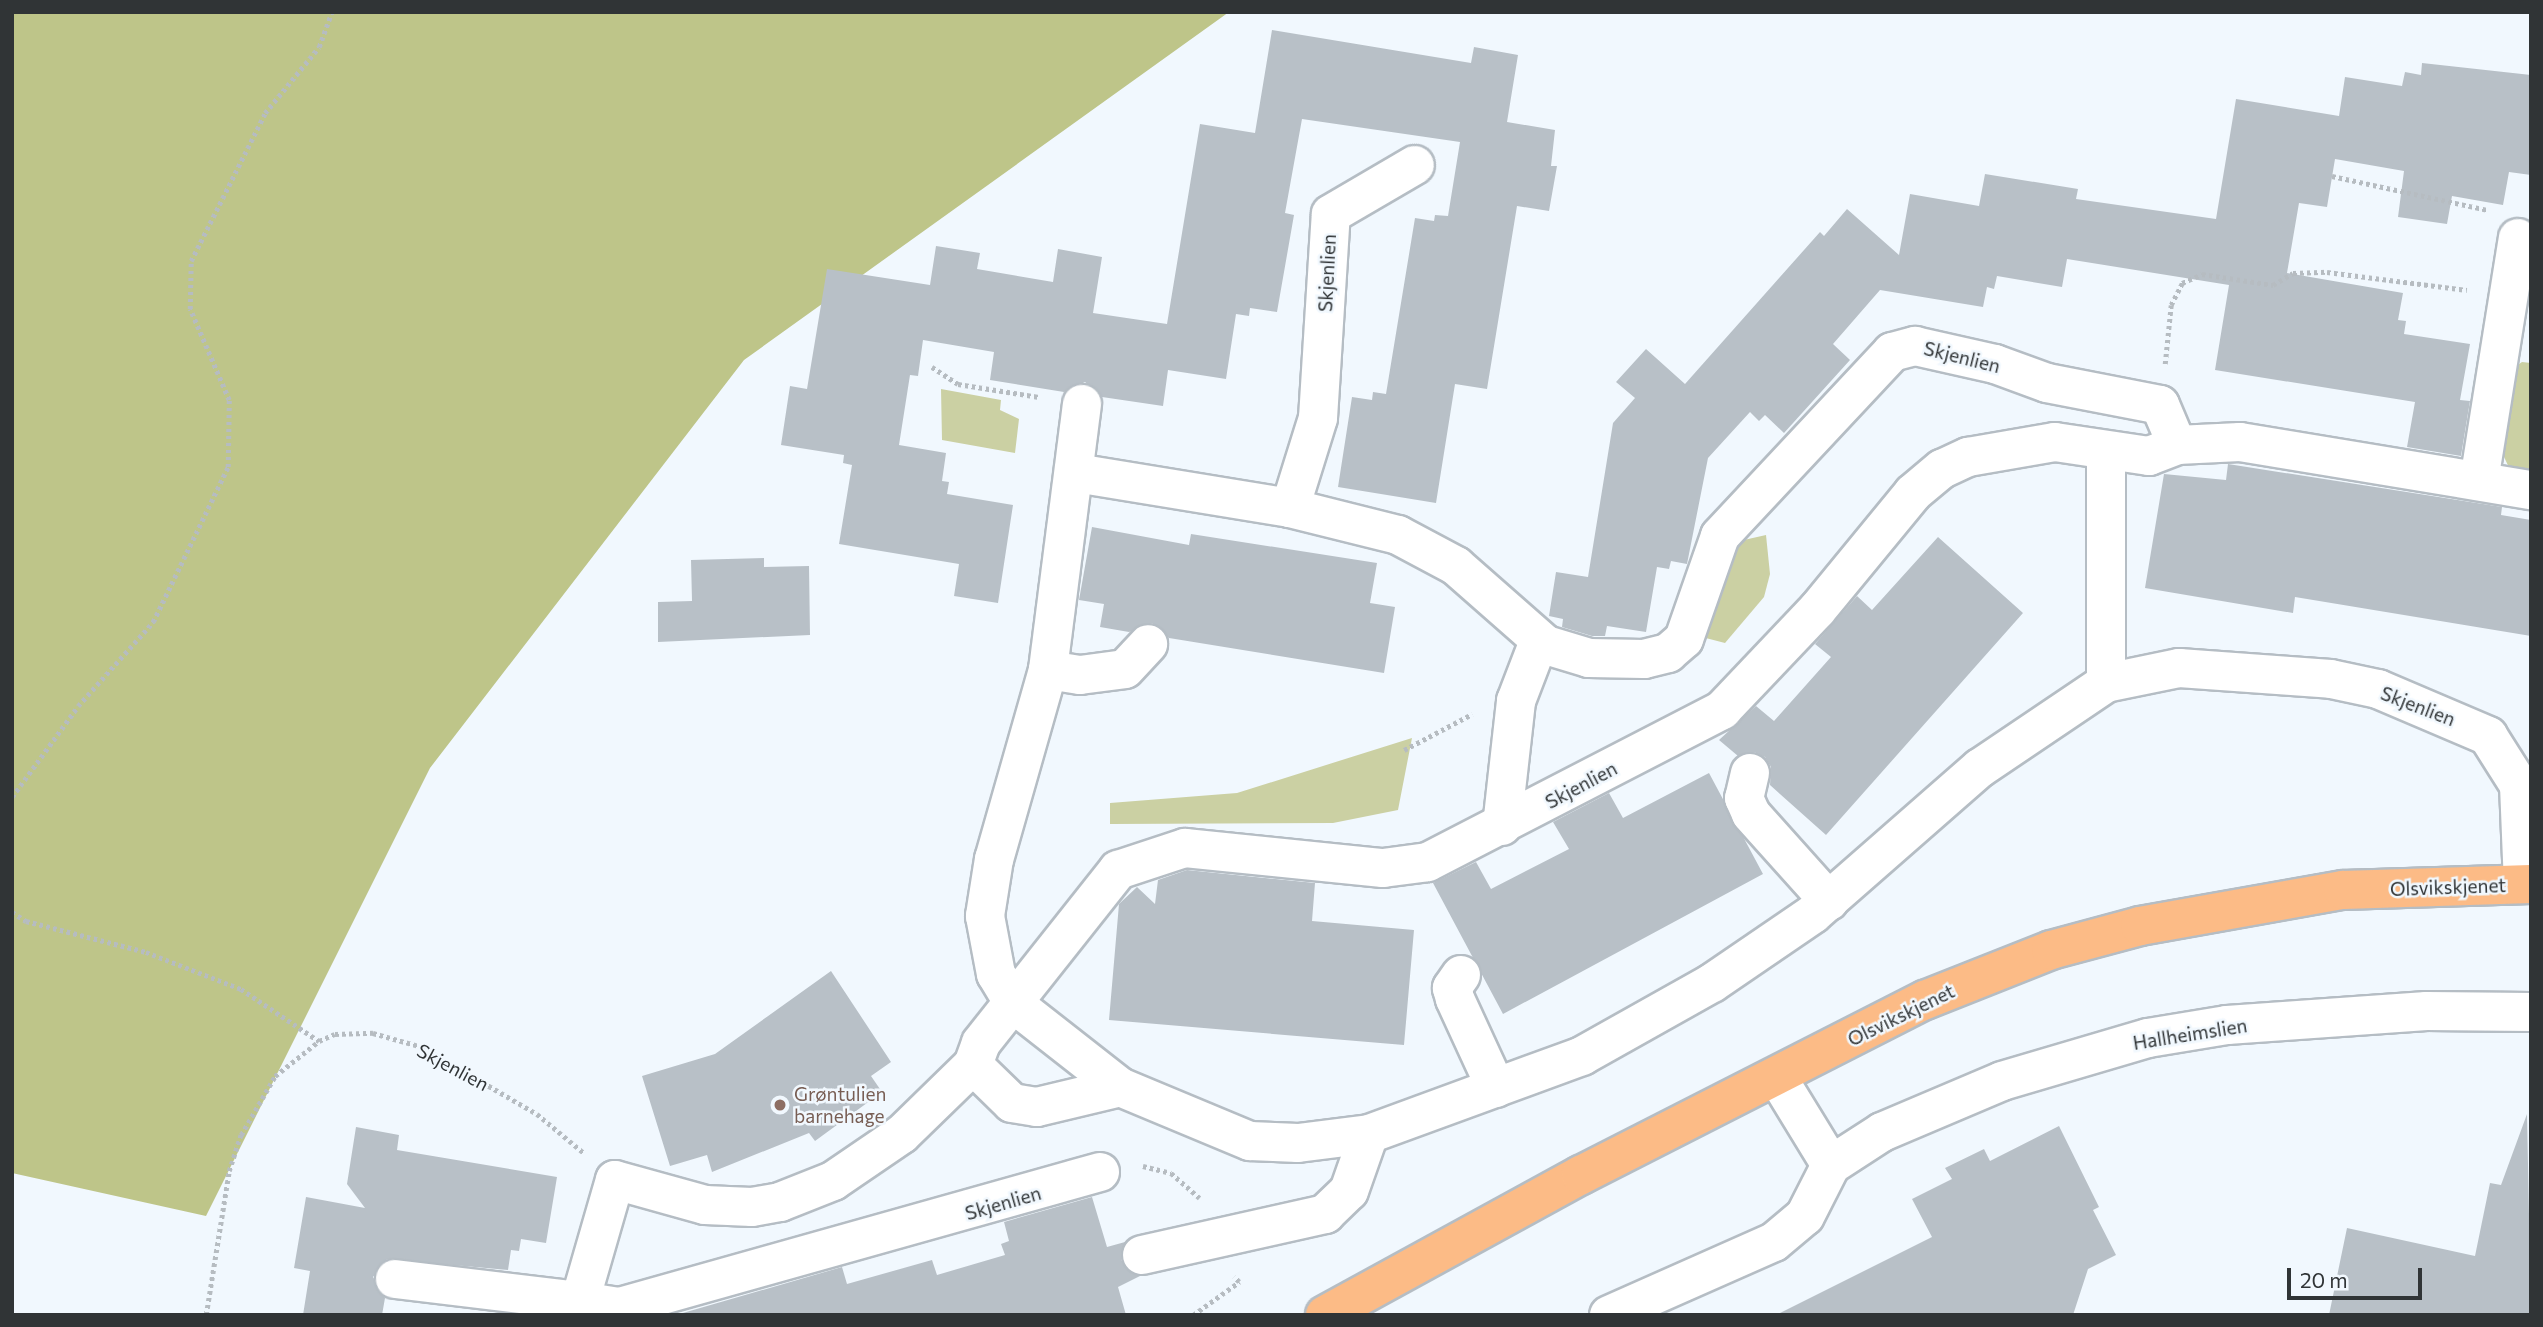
<!DOCTYPE html>
<html>
<head>
<meta charset="utf-8">
<style>
	body { margin:0 }
	#map { position:relative; width:2543px; height:1327px; overflow:hidden; background:#f1f8fe; font-family:Commissioner,sans-serif }
	div>[style] { position:absolute }
	[style*='--x'] { left:calc(var(--x)*1px); top:calc(var(--y)*1px); width:calc(var(--w)*1px); rotate:calc(var(--a)*1deg) }
	.green>* { inset:0; background:#cbd0a3 }
	.forest>* { inset:0; background:#bec589 }
	.building>* { inset:0; background:#b8c0c7 }
	.path>* { height:4.5px; margin-top:-2.25px; transform-origin:0; background:repeating-linear-gradient(90deg,#b6bcc1 0 3.5px,transparent 0 7px) }
	.roads { filter:drop-shadow(2px 0 #b5bdc4) drop-shadow(-2px 0 #b5bdc4) drop-shadow(0 2px #b5bdc4) drop-shadow(0 -2px #b5bdc4) }
	.minor>* { height:38px; margin:-19px; padding:0 19px; transform-origin:19px; border-radius:19px; background:#fff }
	.major>* { height:38px; margin:-19px; padding:0 19px; transform-origin:19px; border-radius:19px; background:#fcbb86 }
	.dots>* { width:19px; height:19px; translate:-50% -50%; box-sizing:border-box; border:4px solid #f1f8fe; border-radius:50% }
	span { translate:-50% -50%; white-space:nowrap; text-align:center; line-height:1.15; -webkit-text-stroke:5px #f1f8fe; paint-order:stroke }
	.street-label { font-size:19px; color:#303436 }
	.education-label { font-size:19px; color:#785e54 }
	.left { translate:0 -50%; text-align:left }
	.frame { position:absolute; inset:0; border:14px solid #303436; pointer-events:none }
	.scale { position:absolute; left:2287px; top:1268px; width:135px; height:32px; box-sizing:border-box; border:4px solid #303436; border-top:0; padding-left:9px; font-size:21px; line-height:24px; white-space:nowrap; color:#303436; -webkit-text-stroke:5px #f1f8fe; paint-order:stroke }
</style>
</head>
<body>
<div id="map">
	<div class="green">
		<div style="clip-path:polygon(2522px 362px,2531px 363px,2531px 478px,2512px 474px,2497px 442px,2509px 371px)"></div>
		<div style="clip-path:polygon(941px 389px,1001px 400px,1000px 410px,1019px 419px,1015px 453px,942px 440px)"></div>
		<div style="clip-path:polygon(1766px 535px,1770px 574px,1764px 597px,1725px 643px,1698px 636px,1735px 542px)"></div>
		<div style="clip-path:polygon(1412px 738px,1398px 810px,1333px 823px,1110px 824px,1110px 803px,1237px 793px)"></div>
	</div>
	<div class="forest">
		<div style="clip-path:polygon(12px 12px,1229px 12px,744px 360px,430px 768px,206px 1216px,12px 1173px)"></div>
	</div>
	<div class="building">
		<div style="clip-path:polygon(1272px 30px,1471px 63px,1474px 47px,1518px 55px,1507px 122px,1555px 130px,1551px 166px,1557px 166px,1549px 211px,1517px 206px,1487px 389px,1455px 384px,1436px 503px,1338px 487px,1352px 397px,1372px 400px,1373px 392px,1386px 394px,1415px 218px,1434px 221px,1435px 215px,1448px 216px,1460px 142px,1302px 119px,1285px 213px,1294px 215px,1277px 312px,1250px 308px,1249px 316px,1236px 314px,1226px 379px,1168px 370px,1163px 406px,1102px 397px,1085px 382px,1064px 392px,990px 380px,994px 352px,923px 340px,918px 376px,910px 375px,899px 445px,946px 453px,942px 481px,949px 482px,947px 494px,1013px 505px,998px 603px,954px 596px,959px 564px,839px 544px,852px 465px,843px 463px,844px 455px,781px 445px,790px 386px,807px 389px,827px 269px,930px 285px,936px 246px,980px 253px,977px 269px,1053px 282px,1058px 249px,1102px 257px,1093px 313px,1167px 324px,1200px 124px,1255px 133px)"></div>
		<div style="clip-path:polygon(2422px 63px,2531px 75px,2531px 175px,2509px 172px,2503px 205px,2452px 196px,2447px 224px,2398px 217px,2404px 171px,2335px 159px,2327px 207px,2299px 203px,2287px 273px,2403px 293px,2398px 320px,2406px 321px,2404px 334px,2470px 344px,2460px 400px,2470px 401px,2461px 456px,2407px 447px,2415px 402px,2215px 370px,2229px 285px,2067px 259px,2062px 287px,1997px 276px,1994px 289px,1987px 287px,1983px 307px,1880px 290px,1833px 344px,1850px 360px,1784px 433px,1765px 415px,1759px 421px,1750px 412px,1708px 458px,1687px 564px,1671px 561px,1669px 569px,1657px 567px,1646px 632px,1607px 626px,1605px 636px,1592px 636px,1562px 627px,1563px 619px,1549px 616px,1556px 572px,1588px 577px,1613px 423px,1635px 398px,1616px 382px,1646px 349px,1685px 384px,1820px 232px,1824px 236px,1847px 209px,1899px 255px,1910px 194px,1979px 206px,1985px 174px,2078px 189px,2076px 199px,2216px 219px,2236px 99px,2339px 116px,2345px 77px,2402px 86px,2405px 72px,2421px 75px)"></div>
		<div style="clip-path:polygon(2228px 464px,2502px 507px,2501px 515px,2531px 520px,2531px 636px,2295px 597px,2293px 613px,2145px 588px,2164px 474px,2226px 480px)"></div>
		<div style="clip-path:polygon(1092px 527px,1189px 545px,1191px 534px,1377px 563px,1370px 603px,1395px 607px,1384px 673px,1169px 638px,1152px 623px,1129px 632px,1100px 627px,1104px 604px,1079px 600px)"></div>
		<div style="clip-path:polygon(1938px 537px,2023px 613px,1826px 835px,1770px 785px,1771px 767px,1765px 757px,1754px 752px,1738px 756px,1719px 740px,1756px 706px,1774px 721px,1831px 657px,1815px 644px,1857px 596px,1872px 610px)"></div>
		<div style="clip-path:polygon(764px 558px,764px 567px,809px 566px,810px 635px,658px 642px,658px 602px,692px 601px,691px 560px)"></div>
		<div style="clip-path:polygon(1709px 773px,1763px 874px,1503px 1014px,1433px 883px,1476px 862px,1491px 889px,1569px 849px,1553px 822px,1609px 793px,1623px 818px)"></div>
		<div style="clip-path:polygon(1187px 870px,1315px 883px,1312px 921px,1414px 930px,1404px 1045px,1109px 1020px,1119px 904px,1137px 887px,1155px 904px,1158px 880px)"></div>
		<div style="clip-path:polygon(831px 971px,891px 1062px,871px 1076px,882px 1092px,815px 1141px,809px 1133px,712px 1172px,707px 1155px,670px 1166px,642px 1076px,715px 1054px)"></div>
		<div style="clip-path:polygon(2527px 1114px,2531px 1315px,2329px 1315px,2347px 1228px,2475px 1256px,2490px 1183px,2501px 1185px)"></div>
		<div style="clip-path:polygon(2059px 1126px,2099px 1207px,2093px 1210px,2116px 1255px,2088px 1269px,2073px 1315px,1776px 1315px,1932px 1237px,1912px 1199px,1952px 1179px,1945px 1168px,1984px 1149px,1990px 1161px)"></div>
		<div style="clip-path:polygon(356px 1127px,399px 1135px,397px 1150px,557px 1177px,546px 1243px,521px 1239px,519px 1251px,511px 1250px,508px 1270px,387px 1259px,373px 1277px,385px 1298px,382px 1315px,303px 1315px,310px 1271px,294px 1268px,306px 1197px,365px 1208px,347px 1184px)"></div>
		<div style="clip-path:polygon(1092px 1197px,1107px 1247px,1125px 1242px,1121px 1260px,1140px 1276px,1118px 1287px,1126px 1315px,676px 1315px,842px 1267px,847px 1284px,932px 1260px,937px 1275px,1005px 1255px,1001px 1244px,1009px 1241px,1004px 1222px)"></div>
	</div>
	<div class="path">
		<div style="--x:2332;--y:176;--w:160;--a:12.3"></div>
		<div style="--x:2165;--y:364;--w:59;--a:-84.2"></div>
		<div style="--x:2171;--y:305;--w:25;--a:-63"></div>
		<div style="--x:2182;--y:283;--w:22;--a:-24"></div>
		<div style="--x:2202;--y:274;--w:72;--a:8.8"></div>
		<div style="--x:2273;--y:285;--w:23;--a:-31"></div>
		<div style="--x:2293;--y:273;--w:34;--a:-2"></div>
		<div style="--x:2327;--y:272;--w:141;--a:7.3"></div>
		<div style="--x:932;--y:367;--w:31;--a:33"></div>
		<div style="--x:958;--y:384;--w:82;--a:9.1"></div>
		<div style="--x:1404;--y:750;--w:77;--a:-27.9"></div>
		<div style="--x:12;--y:797;--w:112;--a:-54"></div>
		<div style="--x:78;--y:706;--w:113;--a:-48.2"></div>
		<div style="--x:153;--y:622;--w:172;--a:-64.2"></div>
		<div style="--x:228;--y:467;--w:67;--a:-89.1"></div>
		<div style="--x:229;--y:400;--w:99;--a:-113.2"></div>
		<div style="--x:190;--y:309;--w:48;--a:-88.8"></div>
		<div style="--x:191;--y:261;--w:165;--a:-63.4"></div>
		<div style="--x:265;--y:113;--w:85;--a:-50.7"></div>
		<div style="--x:319;--y:47;--w:37;--a:-70"></div>
		<div style="--x:12;--y:912;--w:17;--a:33"></div>
		<div style="--x:26;--y:921;--w:124;--a:14.5"></div>
		<div style="--x:146;--y:952;--w:102;--a:21.3"></div>
		<div style="--x:241;--y:989;--w:94;--a:33.7"></div>
		<div style="--x:1143;--y:1166;--w:29;--a:14"></div>
		<div style="--x:1171;--y:1173;--w:38;--a:41"></div>
		<div style="--x:206;--y:1315;--w:146;--a:-80.9"></div>
		<div style="--x:229;--y:1171;--w:38;--a:-72"></div>
		<div style="--x:241;--y:1135;--w:68;--a:-60"></div>
		<div style="--x:275;--y:1076;--w:56;--a:-38.5"></div>
		<div style="--x:319;--y:1041;--w:17;--a:-24"></div>
		<div style="--x:335;--y:1034;--w:38;--a:-2"></div>
		<div style="--x:373;--y:1033;--w:51;--a:15.9"></div>
		<div style="--x:422;--y:1047;--w:133;--a:30.2"></div>
		<div style="--x:537;--y:1114;--w:61;--a:39.7"></div>
		<div style="--x:1193;--y:1315;--w:57;--a:-35.7"></div>
		<div style="--x:1239;--y:1282;--w:7;--a:-135"></div>
	</div>
	<div class="roads">
		<div class="minor">
			<div style="--x:1082;--y:404;--w:268;--a:97.3"></div>
			<div style="--x:1048;--y:670;--w:197;--a:105.9"></div>
			<div style="--x:994;--y:859;--w:58;--a:99"></div>
			<div style="--x:985;--y:916;--w:59;--a:79.3"></div>
			<div style="--x:996;--y:974;--w:35;--a:59"></div>
			<div style="--x:1014;--y:1004;--w:135;--a:38.1"></div>
			<div style="--x:1120;--y:1087;--w:141;--a:22.6"></div>
			<div style="--x:1250;--y:1141;--w:48;--a:2.4"></div>
			<div style="--x:1298;--y:1143;--w:72;--a:-7.2"></div>
			<div style="--x:1369;--y:1134;--w:227;--a:-20.1"></div>
			<div style="--x:1582;--y:1056;--w:149;--a:-29.3"></div>
			<div style="--x:1712;--y:983;--w:122;--a:-34.3"></div>
			<div style="--x:1813;--y:914;--w:222;--a:-41.2"></div>
			<div style="--x:1980;--y:768;--w:152;--a:-34"></div>
			<div style="--x:2106;--y:683;--w:75;--a:-11.6"></div>
			<div style="--x:2179;--y:668;--w:152;--a:4.1"></div>
			<div style="--x:2331;--y:679;--w:48;--a:12"></div>
			<div style="--x:2378;--y:689;--w:120;--a:23.1"></div>
			<div style="--x:2488;--y:736;--w:58;--a:57.7"></div>
			<div style="--x:2519;--y:785;--w:99;--a:87.7"></div>
			<div style="--x:1076;--y:473;--w:217;--a:9.3"></div>
			<div style="--x:1290;--y:508;--w:111;--a:14"></div>
			<div style="--x:1398;--y:535;--w:66;--a:28.1"></div>
			<div style="--x:1456;--y:566;--w:120;--a:41.3"></div>
			<div style="--x:1546;--y:645;--w:45;--a:16.8"></div>
			<div style="--x:1589;--y:658;--w:55;--a:1"></div>
			<div style="--x:1644;--y:659;--w:25;--a:-14"></div>
			<div style="--x:1668;--y:653;--w:21;--a:-41"></div>
			<div style="--x:1684;--y:639;--w:109;--a:-70.7"></div>
			<div style="--x:1720;--y:536;--w:252;--a:-46.9"></div>
			<div style="--x:1892;--y:352;--w:24;--a:-15"></div>
			<div style="--x:1915;--y:346;--w:82;--a:12.7"></div>
			<div style="--x:1995;--y:364;--w:55;--a:20.1"></div>
			<div style="--x:2047;--y:383;--w:115;--a:11"></div>
			<div style="--x:2160;--y:405;--w:43;--a:67"></div>
			<div style="--x:2479;--y:481;--w:246;--a:-80.9"></div>
			<div style="--x:1290;--y:508;--w:94;--a:-72.7"></div>
			<div style="--x:1318;--y:418;--w:204;--a:-86.4"></div>
			<div style="--x:1331;--y:214;--w:97;--a:-30.3"></div>
			<div style="--x:1048;--y:670;--w:32;--a:9"></div>
			<div style="--x:1080;--y:675;--w:45;--a:-7.6"></div>
			<div style="--x:1125;--y:669;--w:34;--a:-47"></div>
			<div style="--x:2106;--y:683;--w:230;--a:-90"></div>
			<div style="--x:1750;--y:773;--w:26;--a:103"></div>
			<div style="--x:1744;--y:798;--w:17;--a:66"></div>
			<div style="--x:1751;--y:814;--w:117;--a:48.1"></div>
			<div style="--x:1502;--y:826;--w:126;--a:-83.6"></div>
			<div style="--x:1516;--y:701;--w:64;--a:-69"></div>
			<div style="--x:1461;--y:975;--w:16;--a:125"></div>
			<div style="--x:1452;--y:988;--w:11;--a:75"></div>
			<div style="--x:1455;--y:999;--w:98;--a:65.3"></div>
			<div style="--x:973;--y:1065;--w:54;--a:44.3"></div>
			<div style="--x:1012;--y:1103;--w:25;--a:9"></div>
			<div style="--x:1037;--y:1107;--w:85;--a:-13.5"></div>
			<div style="--x:1831;--y:1165;--w:61;--a:-32.9"></div>
			<div style="--x:1882;--y:1132;--w:130;--a:-23"></div>
			<div style="--x:2002;--y:1081;--w:152;--a:-16.4"></div>
			<div style="--x:2148;--y:1038;--w:80;--a:-9.3"></div>
			<div style="--x:2227;--y:1025;--w:200;--a:-4"></div>
			<div style="--x:2427;--y:1011;--w:104;--a:0.6"></div>
			<div style="--x:1100;--y:1172;--w:500;--a:164.3"></div>
			<div style="--x:619;--y:1307;--w:39;--a:-171"></div>
			<div style="--x:580;--y:1301;--w:126;--a:-73.9"></div>
			<div style="--x:615;--y:1180;--w:93;--a:15.5"></div>
			<div style="--x:705;--y:1205;--w:47;--a:2.4"></div>
			<div style="--x:752;--y:1207;--w:28;--a:-10"></div>
			<div style="--x:780;--y:1202;--w:57;--a:-21.6"></div>
			<div style="--x:833;--y:1181;--w:83;--a:-34.3"></div>
			<div style="--x:902;--y:1134;--w:99;--a:-44.2"></div>
			<div style="--x:973;--y:1065;--w:23;--a:-70"></div>
			<div style="--x:981;--y:1043;--w:221;--a:-51.6"></div>
			<div style="--x:1118;--y:870;--w:71;--a:-18.2"></div>
			<div style="--x:1185;--y:848;--w:199;--a:5.8"></div>
			<div style="--x:1383;--y:868;--w:45;--a:-7.6"></div>
			<div style="--x:1428;--y:862;--w:331;--a:-27.3"></div>
			<div style="--x:1722;--y:710;--w:138;--a:-46.5"></div>
			<div style="--x:1817;--y:610;--w:151;--a:-50.6"></div>
			<div style="--x:1913;--y:493;--w:38;--a:-40"></div>
			<div style="--x:1942;--y:469;--w:29;--a:-25"></div>
			<div style="--x:1968;--y:457;--w:88;--a:-9.8"></div>
			<div style="--x:2055;--y:442;--w:95;--a:8.5"></div>
			<div style="--x:2149;--y:456;--w:30;--a:-21"></div>
			<div style="--x:2177;--y:445;--w:63;--a:-2.7"></div>
			<div style="--x:2240;--y:442;--w:295;--a:9.4"></div>
			<div style="--x:1142;--y:1255;--w:188;--a:-12.6"></div>
			<div style="--x:1325;--y:1214;--w:33;--a:-44"></div>
			<div style="--x:1349;--y:1191;--w:60;--a:-70.7"></div>
			<div style="--x:395;--y:1279;--w:186;--a:6.8"></div>
			<div style="--x:1609;--y:1315;--w:180;--a:-23.9"></div>
			<div style="--x:1774;--y:1242;--w:40;--a:-40"></div>
			<div style="--x:1805;--y:1216;--w:57;--a:-63"></div>
			<div style="--x:1831;--y:1165;--w:103;--a:-121.5"></div>
		</div>
		<div class="major">
			<div style="--x:1325;--y:1315;--w:292;--a:-28.7"></div>
			<div style="--x:1581;--y:1175;--w:386;--a:-27"></div>
			<div style="--x:1925;--y:1000;--w:136;--a:-21.6"></div>
			<div style="--x:2051;--y:950;--w:92;--a:-15.1"></div>
			<div style="--x:2140;--y:926;--w:206;--a:-10.1"></div>
			<div style="--x:2343;--y:890;--w:188;--a:-1.8"></div>
		</div>
	</div>
	<div class="dots">
		<div style="left:780px;top:1105px;background:#8d6e63"></div>
	</div>
	<div class="street-label">
		<span style="left:1327px;top:273px;rotate:-87deg">Skjenlien</span>
		<span style="left:1962px;top:357px;rotate:14deg">Skjenlien</span>
		<span style="left:2418px;top:706px;rotate:21deg">Skjenlien</span>
		<span style="left:1581px;top:785px;rotate:-28deg">Skjenlien</span>
		<span style="left:2448px;top:887px;rotate:-2deg">Olsvikskjenet</span>
		<span style="left:1901px;top:1015px;rotate:-26deg">Olsvikskjenet</span>
		<span style="left:2190px;top:1034px;rotate:-9deg">Hallheimslien</span>
		<span style="left:453px;top:1067px;rotate:28deg">Skjenlien</span>
		<span style="left:1003px;top:1203px;rotate:-16deg">Skjenlien</span>
	</div>
	<div class="education-label">
		<span class="left" style="left:794px;top:1105px">Grøntulien<br>barnehage</span>
	</div>
	<div class="frame"></div>
	<div class="scale">20 m</div>
</div>
</body>
</html>
